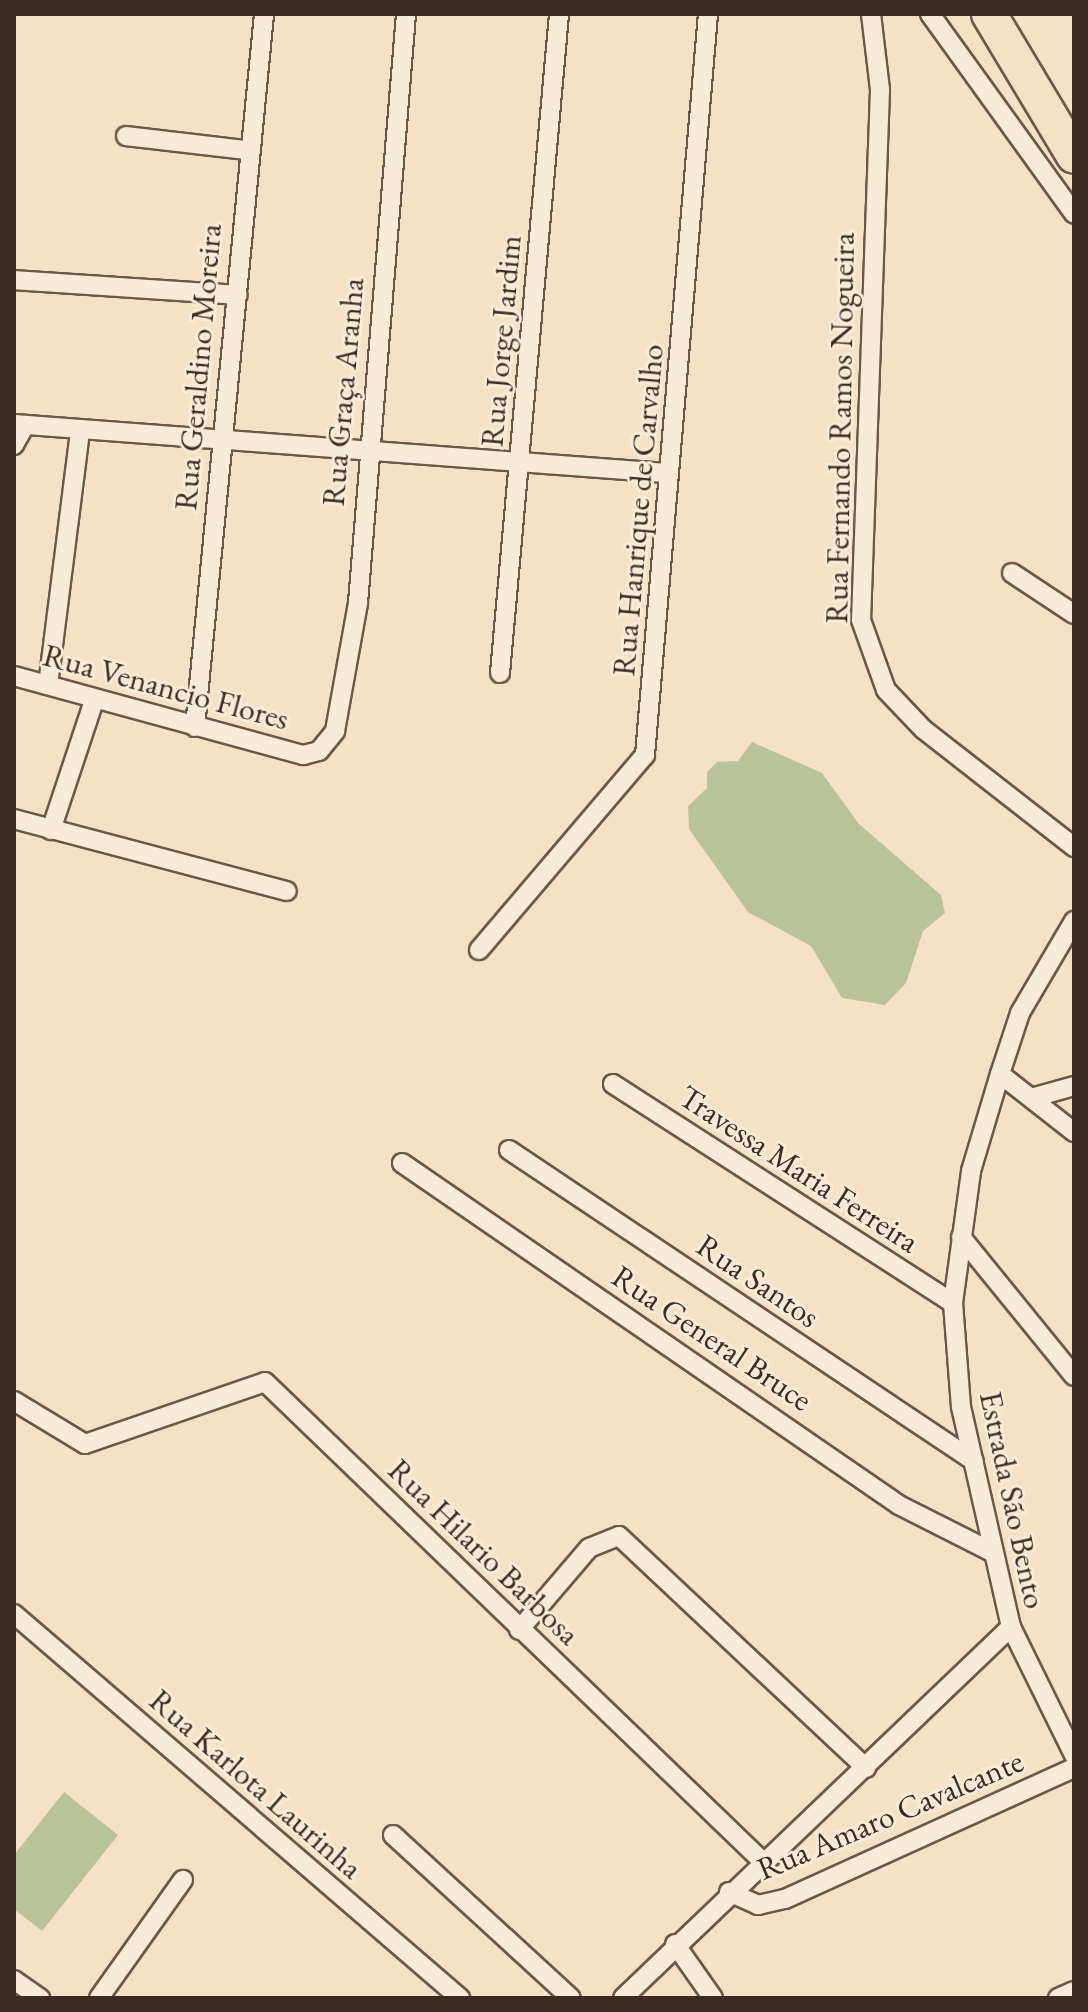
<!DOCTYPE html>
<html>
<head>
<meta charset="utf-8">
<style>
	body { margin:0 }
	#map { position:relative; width:1088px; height:2012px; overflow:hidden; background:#f5e1c5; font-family:"EB Garamond",serif }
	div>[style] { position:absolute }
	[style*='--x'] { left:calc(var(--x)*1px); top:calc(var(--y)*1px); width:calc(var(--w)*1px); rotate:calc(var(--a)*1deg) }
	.green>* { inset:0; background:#b8c397 }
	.roads { filter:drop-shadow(2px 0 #6b5849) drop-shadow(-2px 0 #6b5849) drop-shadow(0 2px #6b5849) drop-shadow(0 -2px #6b5849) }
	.street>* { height:18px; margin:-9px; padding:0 9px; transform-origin:9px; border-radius:9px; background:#f8ecd9 }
	.highway>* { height:34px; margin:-17px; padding:0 17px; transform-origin:17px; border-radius:17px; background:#f5e1c5 }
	span { translate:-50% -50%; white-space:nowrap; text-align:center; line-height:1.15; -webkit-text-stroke:6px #f8ecd9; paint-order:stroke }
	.street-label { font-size:32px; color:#3d2a20 }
	.frame { position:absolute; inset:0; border:16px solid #3d2a20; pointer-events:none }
</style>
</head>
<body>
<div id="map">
	<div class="green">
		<div style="clip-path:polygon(752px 742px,822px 773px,859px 824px,941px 895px,945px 913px,923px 931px,906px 983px,885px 1005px,842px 998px,811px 946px,748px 912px,689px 829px,688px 806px,707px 788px,707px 772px,717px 762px,738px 761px)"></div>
		<div style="clip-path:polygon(64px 1792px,118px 1835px,42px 1931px,14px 1909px,14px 1855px)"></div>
	</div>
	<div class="roads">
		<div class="street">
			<div style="--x:871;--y:14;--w:77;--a:83.2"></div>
			<div style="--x:880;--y:90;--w:530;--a:92.05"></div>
			<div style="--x:861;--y:620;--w:74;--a:70.3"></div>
			<div style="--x:886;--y:690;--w:54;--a:46.5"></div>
			<div style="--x:923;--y:729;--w:192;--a:38"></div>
			<div style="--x:930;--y:14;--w:246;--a:54.2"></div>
			<div style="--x:126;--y:136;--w:121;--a:6.7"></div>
			<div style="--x:14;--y:280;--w:224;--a:3.8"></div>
			<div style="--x:14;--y:424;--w:654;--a:4.3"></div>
			<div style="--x:14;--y:445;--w:23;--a:-61"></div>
			<div style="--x:1012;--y:573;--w:74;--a:33.5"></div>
			<div style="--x:500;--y:673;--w:662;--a:-84.88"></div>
			<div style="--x:14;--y:676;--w:300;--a:15.3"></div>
			<div style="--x:303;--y:755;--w:16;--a:-14"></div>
			<div style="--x:319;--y:751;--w:26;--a:-51"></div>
			<div style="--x:335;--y:731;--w:130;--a:-79.8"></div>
			<div style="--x:358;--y:603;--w:591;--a:-85.34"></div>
			<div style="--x:48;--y:685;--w:255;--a:-82.8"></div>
			<div style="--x:195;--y:727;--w:716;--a:-84.47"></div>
			<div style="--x:14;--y:819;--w:282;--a:14.8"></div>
			<div style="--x:51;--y:830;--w:136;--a:-71.6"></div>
			<div style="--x:479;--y:950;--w:256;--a:-49.6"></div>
			<div style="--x:645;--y:755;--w:744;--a:-85.14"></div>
			<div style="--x:1000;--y:1074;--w:94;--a:38.1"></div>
			<div style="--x:613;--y:1084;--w:404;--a:32.8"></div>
			<div style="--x:1035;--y:1097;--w:41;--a:-15.8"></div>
			<div style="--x:509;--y:1150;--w:559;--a:33.78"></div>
			<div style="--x:402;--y:1163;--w:603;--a:34.53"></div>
			<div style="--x:899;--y:1505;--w:106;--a:26.8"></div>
			<div style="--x:961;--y:1237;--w:179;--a:50.9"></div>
			<div style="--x:14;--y:1401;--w:83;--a:31.2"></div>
			<div style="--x:85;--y:1444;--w:190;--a:-19"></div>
			<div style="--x:265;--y:1382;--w:690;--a:43.94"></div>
			<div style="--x:14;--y:1614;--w:589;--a:40.73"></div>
			<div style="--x:1011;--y:1627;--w:143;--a:63.8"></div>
			<div style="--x:519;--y:1630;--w:108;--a:-49.5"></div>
			<div style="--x:589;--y:1548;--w:32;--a:-22"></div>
			<div style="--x:619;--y:1536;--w:339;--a:43.2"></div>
			<div style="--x:393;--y:1835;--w:241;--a:42.5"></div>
			<div style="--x:729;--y:1892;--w:32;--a:24"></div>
			<div style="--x:758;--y:1905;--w:28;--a:-13"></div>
			<div style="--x:785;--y:1899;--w:317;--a:-24.4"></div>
			<div style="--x:675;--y:1944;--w:66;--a:54.9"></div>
			<div style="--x:14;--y:1980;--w:32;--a:35"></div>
			<div style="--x:99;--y:1998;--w:145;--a:-54.6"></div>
			<div style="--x:623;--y:1998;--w:537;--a:-43.72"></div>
			<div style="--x:1011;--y:1627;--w:226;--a:-102.8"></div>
			<div style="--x:961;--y:1407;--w:104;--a:-94.4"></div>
			<div style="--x:953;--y:1303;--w:133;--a:-82.2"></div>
			<div style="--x:971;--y:1171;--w:101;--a:-73.4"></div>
			<div style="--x:1000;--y:1074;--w:64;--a:-71.8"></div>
			<div style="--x:1020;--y:1013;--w:107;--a:-59.6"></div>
			<div style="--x:1058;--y:1998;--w:17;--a:-24"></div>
		</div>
		<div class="highway">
			<div style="--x:989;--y:14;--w:165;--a:59.1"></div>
		</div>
	</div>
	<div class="street-label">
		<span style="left:501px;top:341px;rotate:-85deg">Rua Jorge Jardim</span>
		<span style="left:198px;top:367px;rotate:-85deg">Rua Geraldino Moreira</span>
		<span style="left:343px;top:392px;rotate:-85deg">Rua Graça Aranha</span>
		<span style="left:840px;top:428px;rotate:-89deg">Rua Fernando Ramos Nogueira</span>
		<span style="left:638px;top:510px;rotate:-85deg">Rua Hanrique de Carvalho</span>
		<span style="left:166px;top:687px;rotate:15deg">Rua Venancio Flores</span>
		<span style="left:799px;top:1169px;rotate:33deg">Travessa Maria Ferreira</span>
		<span style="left:758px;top:1281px;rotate:34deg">Rua Santos</span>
		<span style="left:712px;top:1338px;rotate:34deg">Rua General Bruce</span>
		<span style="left:1013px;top:1500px;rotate:78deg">Estrada São Bento</span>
		<span style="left:484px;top:1552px;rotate:44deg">Rua Hilario Barbosa</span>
		<span style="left:256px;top:1784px;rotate:41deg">Rua Karlota Laurinha</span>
		<span style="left:890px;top:1815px;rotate:-23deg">Rua Amaro Cavalcante</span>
	</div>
	<div class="frame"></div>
</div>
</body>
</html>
